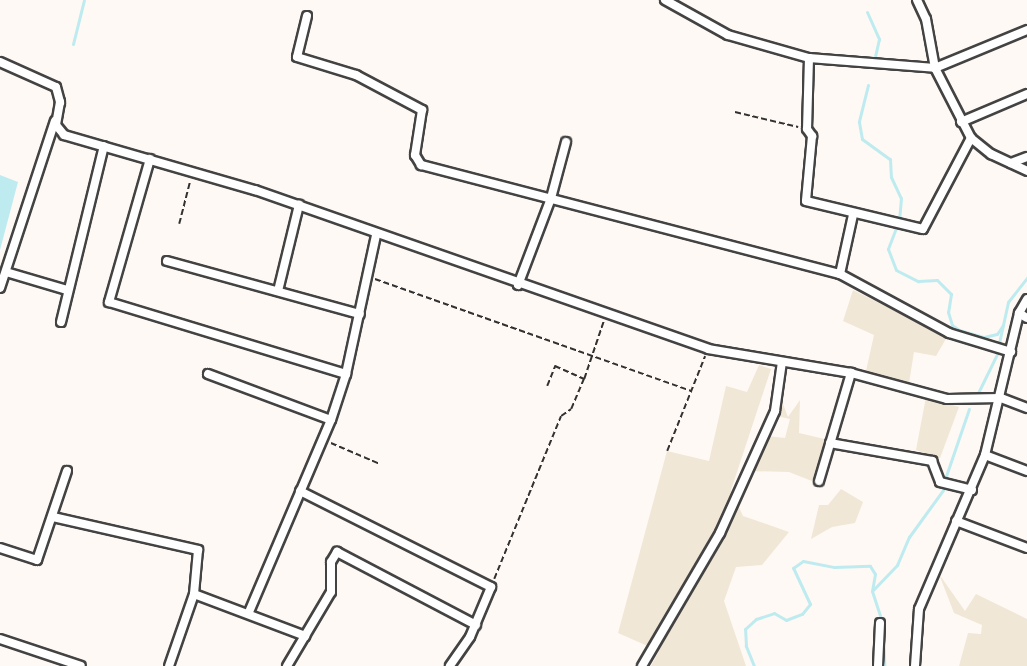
<!DOCTYPE html>
<html>
<head>
<meta charset="utf-8">
<style>
	body { margin:0 }
	#map { position:relative; width:1027px; height:666px; overflow:hidden; background:#fef9f4; font-family:"Crimson Pro",serif }
	div>[style] { position:absolute }
	[style*='--x'] { left:calc(var(--x)*1px); top:calc(var(--y)*1px); width:calc(var(--w)*1px); rotate:calc(var(--a)*1deg) }
	.farmland>* { inset:0; background:#f1e7d6 }
	.water>* { inset:0; background:#beebef }
	.stream>* { height:3px; margin:-1.5px; padding:0 1.5px; transform-origin:1.5px; border-radius:1.5px; background:#beebef }
	.path>* { height:1.5px; margin-top:-0.75px; transform-origin:0; background:repeating-linear-gradient(90deg,#323232 0 6px,transparent 0 9px) }
	.roads { filter:drop-shadow(2px 0 #434343) drop-shadow(-2px 0 #434343) drop-shadow(0 2px #434343) drop-shadow(0 -2px #434343) }
	.street>* { height:8px; margin:-4px; padding:0 4px; transform-origin:4px; border-radius:4px; background:#fff }
	span { translate:-50% -50%; white-space:nowrap; text-align:center; line-height:1.15; -webkit-text-stroke:6px #fff; paint-order:stroke }
</style>
</head>
<body>
<div id="map">
	<div class="farmland">
		<div style="clip-path:polygon(853px 290px,947px 337px,936px 356px,914px 352px,909px 383px,866px 371px,874px 335px,843px 321px)"></div>
		<div style="clip-path:polygon(759px 365px,771px 369px,731px 490px,743px 516px,789px 532px,762px 565px,736px 567px,724px 601px,746px 666px,651px 666px,659px 651px,618px 633px,667px 451px,709px 461px,726px 386px,747px 392px)"></div>
		<div style="clip-path:polygon(778px 391px,788px 417px,800px 400px,799px 433px,833px 441px,822px 485px,789px 472px,749px 471px,767px 436px,785px 438px,790px 419px,772px 415px)"></div>
		<div style="clip-path:polygon(926px 397px,959px 407px,940px 458px,916px 450px)"></div>
		<div style="clip-path:polygon(841px 489px,863px 502px,855px 523px,832px 527px,811px 539px,819px 505px,828px 505px)"></div>
		<div style="clip-path:polygon(939px 574px,965px 611px,976px 594px,1027px 619px,1027px 666px,959px 666px,968px 633px,981px 634px,982px 625px,954px 613px)"></div>
	</div>
	<div class="water">
		<div style="clip-path:polygon(0 175px,18px 182px,0 250px)"></div>
	</div>
	<div class="stream">
		<div style="--x:867;--y:12;--w:30;--a:66"></div>
		<div style="--x:879;--y:39;--w:17;--a:103"></div>
		<div style="--x:73;--y:44;--w:45;--a:-76"></div>
		<div style="--x:868;--y:85;--w:38;--a:104"></div>
		<div style="--x:859;--y:122;--w:17;--a:80"></div>
		<div style="--x:862;--y:139;--w:34;--a:36"></div>
		<div style="--x:890;--y:159;--w:18;--a:87"></div>
		<div style="--x:891;--y:177;--w:23;--a:65"></div>
		<div style="--x:901;--y:198;--w:22;--a:95"></div>
		<div style="--x:899;--y:220;--w:31;--a:111"></div>
		<div style="--x:888;--y:249;--w:22;--a:69"></div>
		<div style="--x:896;--y:270;--w:25;--a:27"></div>
		<div style="--x:918;--y:281;--w:19;--a:-3"></div>
		<div style="--x:937;--y:280;--w:20;--a:45"></div>
		<div style="--x:951;--y:294;--w:18;--a:99"></div>
		<div style="--x:948;--y:312;--w:14;--a:73"></div>
		<div style="--x:952;--y:325;--w:9;--a:36"></div>
		<div style="--x:959;--y:330;--w:26;--a:16"></div>
		<div style="--x:984;--y:337;--w:13;--a:-13"></div>
		<div style="--x:997;--y:334;--w:11;--a:-56"></div>
		<div style="--x:999;--y:343;--w:42;--a:-77.6"></div>
		<div style="--x:1008;--y:302;--w:31;--a:-52"></div>
		<div style="--x:978;--y:393;--w:43;--a:-64"></div>
		<div style="--x:946;--y:476;--w:71;--a:-71.1"></div>
		<div style="--x:873;--y:590;--w:35;--a:-46"></div>
		<div style="--x:897;--y:565;--w:30;--a:-67"></div>
		<div style="--x:909;--y:537;--w:58;--a:-54.1"></div>
		<div style="--x:883;--y:628;--w:38;--a:88"></div>
		<div style="--x:754;--y:666;--w:22;--a:-112"></div>
		<div style="--x:746;--y:646;--w:17;--a:-93"></div>
		<div style="--x:745;--y:629;--w:15;--a:-42"></div>
		<div style="--x:756;--y:619;--w:19;--a:-18"></div>
		<div style="--x:774;--y:613;--w:14;--a:30"></div>
		<div style="--x:786;--y:620;--w:17;--a:-21"></div>
		<div style="--x:802;--y:614;--w:13;--a:-51"></div>
		<div style="--x:810;--y:604;--w:40;--a:-115"></div>
		<div style="--x:793;--y:568;--w:12;--a:-35"></div>
		<div style="--x:803;--y:561;--w:32;--a:11"></div>
		<div style="--x:834;--y:567;--w:36;--a:-2"></div>
		<div style="--x:870;--y:566;--w:9;--a:58"></div>
		<div style="--x:875;--y:574;--w:17;--a:100"></div>
		<div style="--x:872;--y:591;--w:33;--a:72"></div>
	</div>
	<div class="path">
		<div style="--x:735;--y:112;--w:65;--a:13.4"></div>
		<div style="--x:179;--y:224;--w:44;--a:-75.7"></div>
		<div style="--x:375;--y:279;--w:336;--a:19.5"></div>
		<div style="--x:547;--y:386;--w:22;--a:-68"></div>
		<div style="--x:555;--y:366;--w:32;--a:24"></div>
		<div style="--x:584;--y:379;--w:62;--a:-71.3"></div>
		<div style="--x:331;--y:443;--w:53;--a:23.2"></div>
		<div style="--x:667;--y:451;--w:102;--a:-68.2"></div>
		<div style="--x:494;--y:579;--w:176;--a:-67.7"></div>
		<div style="--x:561;--y:416;--w:12;--a:-35"></div>
		<div style="--x:571;--y:409;--w:33;--a:-67"></div>
	</div>
	<div class="roads">
		<div class="street">
			<div style="--x:665;--y:0;--w:72;--a:29.1"></div>
			<div style="--x:728;--y:35;--w:84;--a:15.9"></div>
			<div style="--x:809;--y:58;--w:126;--a:4.5"></div>
			<div style="--x:935;--y:68;--w:100;--a:-22.4"></div>
			<div style="--x:917;--y:0;--w:21;--a:65"></div>
			<div style="--x:926;--y:19;--w:50;--a:79.6"></div>
			<div style="--x:935;--y:68;--w:79;--a:62.8"></div>
			<div style="--x:971;--y:138;--w:26;--a:39"></div>
			<div style="--x:991;--y:154;--w:40;--a:25"></div>
			<div style="--x:307;--y:16;--w:42;--a:103.7"></div>
			<div style="--x:297;--y:57;--w:62;--a:17"></div>
			<div style="--x:356;--y:75;--w:75;--a:27.9"></div>
			<div style="--x:422;--y:110;--w:46;--a:98.8"></div>
			<div style="--x:415;--y:155;--w:12;--a:59"></div>
			<div style="--x:421;--y:165;--w:433;--a:14.6"></div>
			<div style="--x:840;--y:274;--w:124;--a:28.4"></div>
			<div style="--x:949;--y:333;--w:65;--a:17"></div>
			<div style="--x:809;--y:58;--w:71;--a:91.6"></div>
			<div style="--x:807;--y:129;--w:9;--a:54"></div>
			<div style="--x:812;--y:136;--w:65;--a:95.3"></div>
			<div style="--x:806;--y:201;--w:120;--a:13.5"></div>
			<div style="--x:923;--y:229;--w:103;--a:-62.2"></div>
			<div style="--x:0;--y:62;--w:61;--a:24.1"></div>
			<div style="--x:56;--y:87;--w:16;--a:75"></div>
			<div style="--x:60;--y:102;--w:23;--a:100"></div>
			<div style="--x:56;--y:125;--w:13;--a:51"></div>
			<div style="--x:64;--y:135;--w:199;--a:16.1"></div>
			<div style="--x:255;--y:190;--w:480;--a:19.3"></div>
			<div style="--x:708;--y:349;--w:145;--a:9.5"></div>
			<div style="--x:851;--y:373;--w:99;--a:15.2"></div>
			<div style="--x:947;--y:399;--w:54;--a:-1.1"></div>
			<div style="--x:1001;--y:398;--w:28;--a:21"></div>
			<div style="--x:961;--y:122;--w:72;--a:-23"></div>
			<div style="--x:150;--y:159;--w:149;--a:106"></div>
			<div style="--x:109;--y:302;--w:248;--a:16.9"></div>
			<div style="--x:1011;--y:163;--w:17;--a:-21"></div>
			<div style="--x:167;--y:261;--w:200;--a:15.4"></div>
			<div style="--x:6;--y:272;--w:64;--a:16.4"></div>
			<div style="--x:840;--y:274;--w:60;--a:-77.6"></div>
			<div style="--x:518;--y:285;--w:93;--a:-69.2"></div>
			<div style="--x:551;--y:198;--w:58;--a:-75"></div>
			<div style="--x:0;--y:288;--w:176;--a:-71.8"></div>
			<div style="--x:278;--y:291;--w:89;--a:-76.3"></div>
			<div style="--x:1019;--y:313;--w:9;--a:32"></div>
			<div style="--x:61;--y:322;--w:181;--a:-76.3"></div>
			<div style="--x:208;--y:374;--w:131;--a:20.5"></div>
			<div style="--x:830;--y:443;--w:104;--a:10"></div>
			<div style="--x:932;--y:461;--w:22;--a:69"></div>
			<div style="--x:940;--y:482;--w:33;--a:14"></div>
			<div style="--x:985;--y:455;--w:45;--a:20.9"></div>
			<div style="--x:819;--y:481;--w:113;--a:-73.5"></div>
			<div style="--x:300;--y:491;--w:214;--a:26.7"></div>
			<div style="--x:491;--y:587;--w:54;--a:112.8"></div>
			<div style="--x:470;--y:637;--w:35;--a:125"></div>
			<div style="--x:53;--y:517;--w:149;--a:12.8"></div>
			<div style="--x:198;--y:550;--w:44;--a:95.2"></div>
			<div style="--x:194;--y:594;--w:76;--a:109.1"></div>
			<div style="--x:956;--y:521;--w:76;--a:20.8"></div>
			<div style="--x:0;--y:548;--w:39;--a:18"></div>
			<div style="--x:37;--y:560;--w:94;--a:-71.4"></div>
			<div style="--x:194;--y:594;--w:119;--a:20.7"></div>
			<div style="--x:249;--y:612;--w:209;--a:-66.9"></div>
			<div style="--x:331;--y:420;--w:48;--a:-71.9"></div>
			<div style="--x:346;--y:374;--w:142;--a:-77.8"></div>
			<div style="--x:0;--y:639;--w:85;--a:18.4"></div>
			<div style="--x:287;--y:666;--w:86;--a:-59.3"></div>
			<div style="--x:331;--y:592;--w:30;--a:-90"></div>
			<div style="--x:331;--y:562;--w:12;--a:-59"></div>
			<div style="--x:337;--y:552;--w:157;--a:27.7"></div>
			<div style="--x:642;--y:666;--w:154;--a:-59.6"></div>
			<div style="--x:720;--y:533;--w:134;--a:-65.7"></div>
			<div style="--x:775;--y:411;--w:49;--a:-81.9"></div>
			<div style="--x:878;--y:666;--w:43;--a:-87.3"></div>
			<div style="--x:915;--y:666;--w:57;--a:-86"></div>
			<div style="--x:919;--y:609;--w:168;--a:-66.8"></div>
			<div style="--x:985;--y:455;--w:146;--a:-76.5"></div>
			<div style="--x:1019;--y:313;--w:16;--a:-60"></div>
		</div>
	</div>
</div>
</body>
</html>
